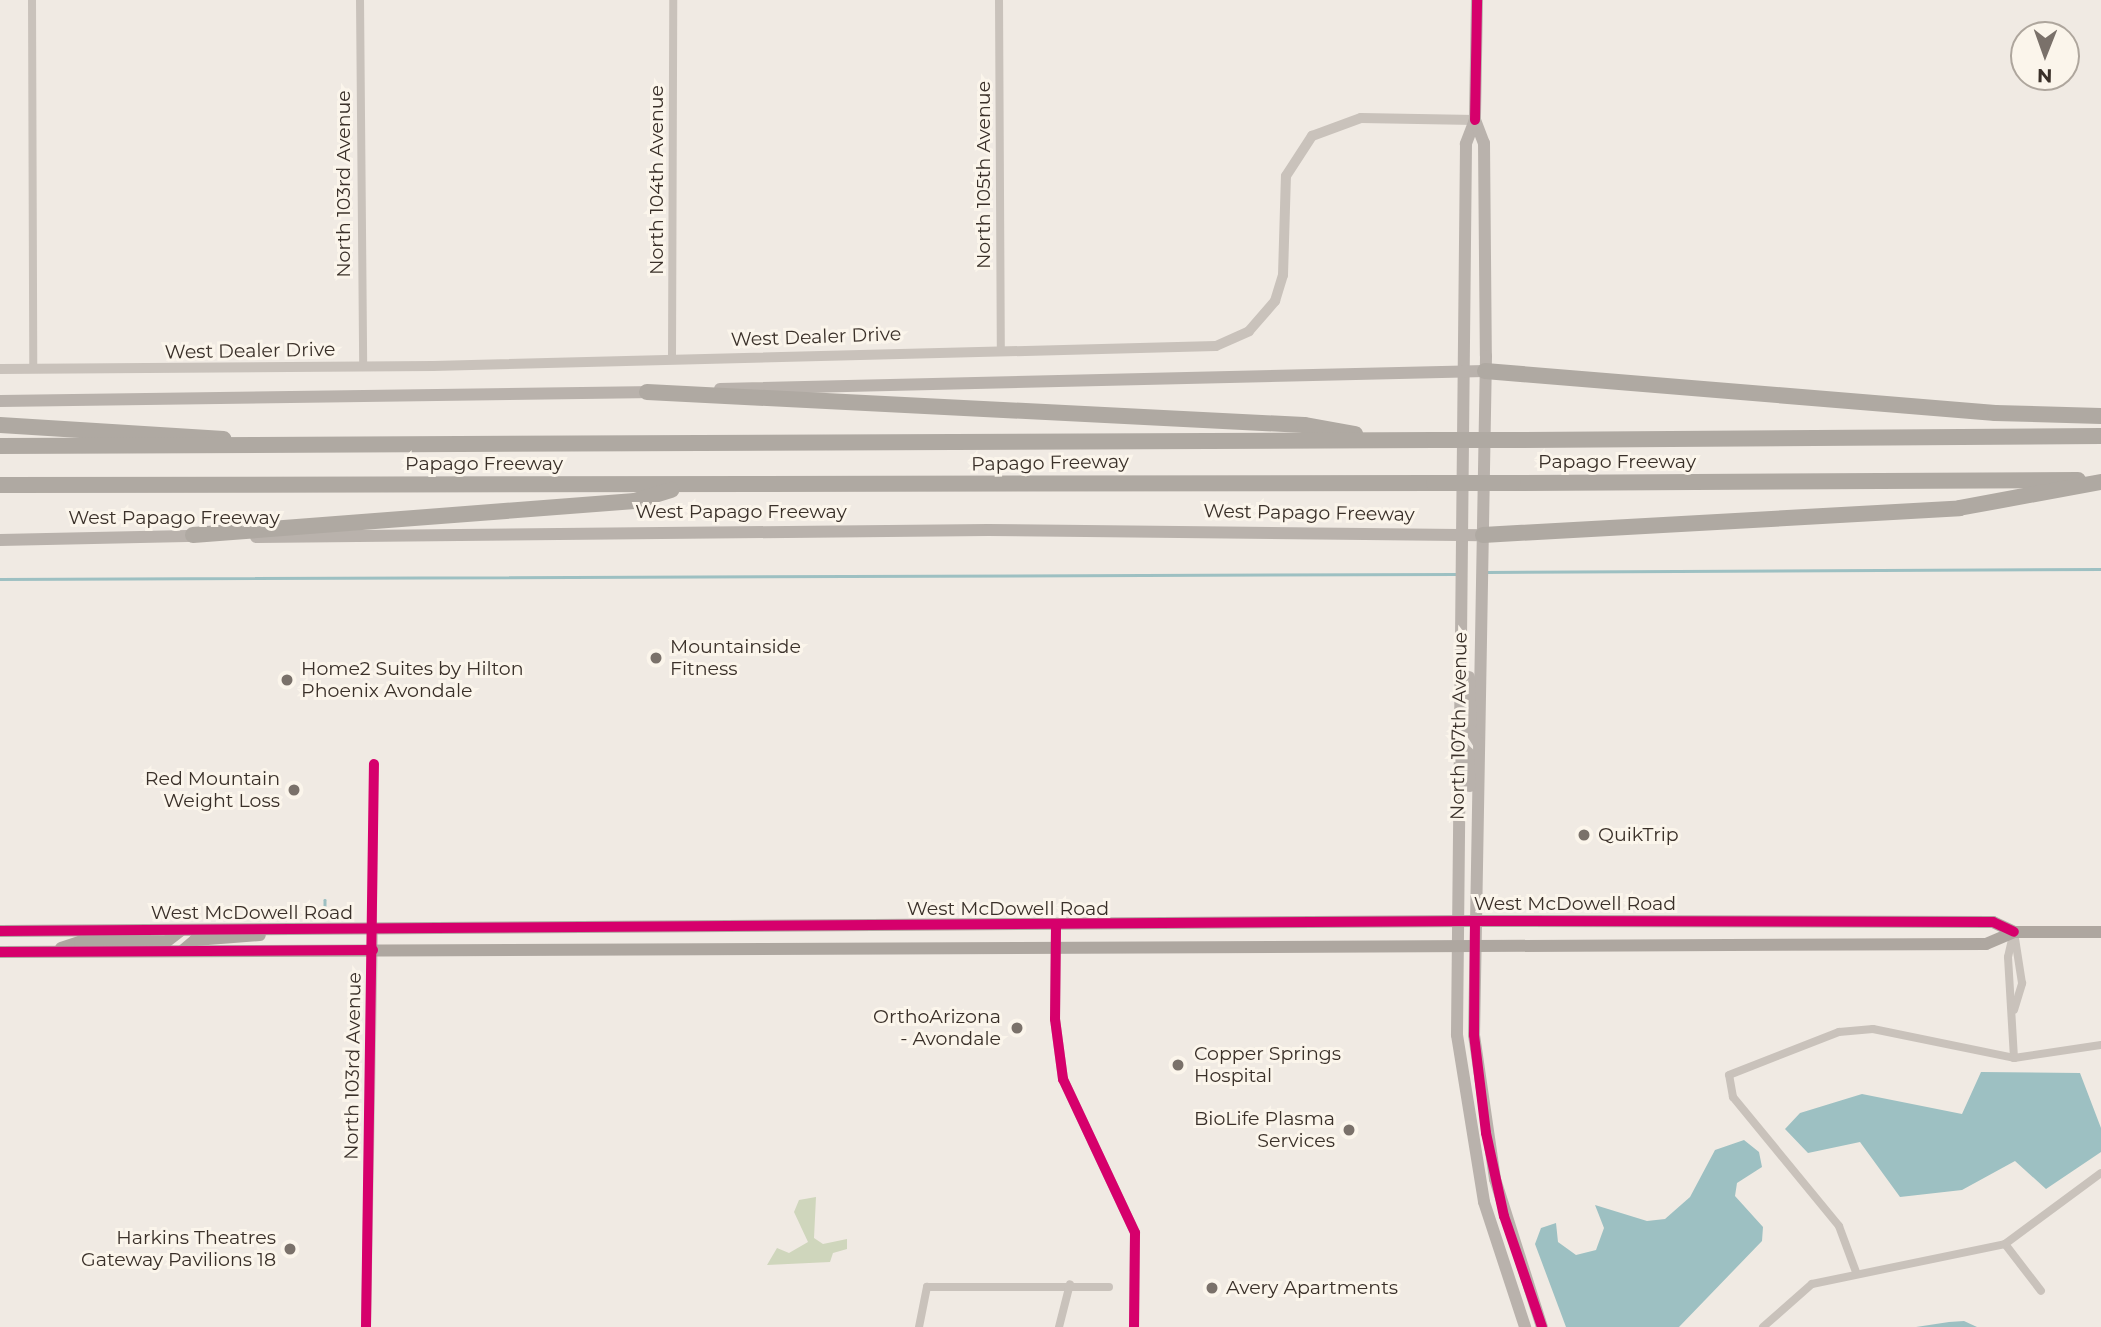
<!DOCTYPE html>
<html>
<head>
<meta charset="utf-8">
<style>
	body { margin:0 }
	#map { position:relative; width:2101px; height:1327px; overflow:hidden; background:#f0eae3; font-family:Montserrat,sans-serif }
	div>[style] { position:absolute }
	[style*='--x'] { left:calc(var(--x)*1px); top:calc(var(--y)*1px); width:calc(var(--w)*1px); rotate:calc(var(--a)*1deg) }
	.green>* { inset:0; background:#cfd6bc }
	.water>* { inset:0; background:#9dc0c2 }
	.stream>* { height:2.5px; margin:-1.25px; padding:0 1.25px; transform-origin:1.25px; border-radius:1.25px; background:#9dc0c2 }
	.minor>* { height:8px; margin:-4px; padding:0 4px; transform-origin:4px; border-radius:4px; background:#c9c2bb }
	.tertiary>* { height:10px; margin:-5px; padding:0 5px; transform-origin:5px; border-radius:5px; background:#c9c2bb }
	.secondary>* { height:12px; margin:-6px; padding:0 6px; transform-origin:6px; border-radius:6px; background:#b9b2ac }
	.primary>* { height:12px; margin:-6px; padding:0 6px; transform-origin:6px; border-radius:6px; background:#aea7a0 }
	.motorway>* { height:16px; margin:-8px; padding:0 8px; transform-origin:8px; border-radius:8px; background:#afa9a2 }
	.motorway-bridge>* { height:16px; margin:-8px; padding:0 8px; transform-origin:8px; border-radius:8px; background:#afa9a2 }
	.cycleway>* { height:10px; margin:-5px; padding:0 5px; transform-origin:5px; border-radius:5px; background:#d6006c }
	.dots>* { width:19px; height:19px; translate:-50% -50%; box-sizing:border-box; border:4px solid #fbf5eb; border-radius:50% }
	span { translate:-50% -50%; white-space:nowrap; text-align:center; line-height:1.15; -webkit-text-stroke:6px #fbf5eb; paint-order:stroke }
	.street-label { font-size:19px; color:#3a3029 }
	.poi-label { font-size:19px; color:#3a3029 }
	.left { translate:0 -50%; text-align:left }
	.right { translate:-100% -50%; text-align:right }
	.north { position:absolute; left:2010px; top:21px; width:70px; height:70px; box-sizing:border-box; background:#fbf5eb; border:2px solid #aea69d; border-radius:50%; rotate:181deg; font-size:19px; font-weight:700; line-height:28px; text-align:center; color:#3a3029 }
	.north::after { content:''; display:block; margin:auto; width:24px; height:32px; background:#7a716a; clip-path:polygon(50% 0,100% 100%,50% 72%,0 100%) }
</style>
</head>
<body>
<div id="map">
	<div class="green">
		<div style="clip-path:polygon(816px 1197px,814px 1238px,823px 1244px,847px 1239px,847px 1249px,833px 1253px,830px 1262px,767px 1265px,777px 1248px,789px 1253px,808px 1242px,794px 1212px,799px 1200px)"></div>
	</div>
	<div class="water">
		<div style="clip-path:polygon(1981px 1072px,2080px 1073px,2101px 1128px,2101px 1152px,2046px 1189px,2015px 1161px,1962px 1190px,1900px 1197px,1860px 1142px,1808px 1153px,1785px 1129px,1800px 1113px,1862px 1094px,1962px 1114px)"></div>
		<div style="clip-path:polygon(1744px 1140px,1759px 1152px,1762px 1167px,1737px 1183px,1735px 1196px,1763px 1227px,1762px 1241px,1679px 1327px,1566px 1327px,1535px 1244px,1541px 1228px,1556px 1223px,1558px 1242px,1576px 1255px,1596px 1250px,1604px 1228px,1595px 1205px,1647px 1221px,1665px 1219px,1690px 1197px,1715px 1150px)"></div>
		<div style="clip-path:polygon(1964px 1321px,1977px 1327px,1916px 1327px,1949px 1322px)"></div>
	</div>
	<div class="stream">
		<div style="--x:1487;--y:572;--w:614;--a:-0.28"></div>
		<div style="--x:0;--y:579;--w:1456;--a:-0.2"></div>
		<div style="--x:325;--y:900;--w:17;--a:90"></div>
	</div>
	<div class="minor">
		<div style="--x:32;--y:0;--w:369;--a:89.8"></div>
		<div style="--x:360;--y:0;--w:367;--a:89.5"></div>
		<div style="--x:999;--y:0;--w:351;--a:89.7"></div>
		<div style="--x:672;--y:359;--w:359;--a:-89.8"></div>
		<div style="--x:373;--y:929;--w:165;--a:-89.7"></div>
		<div style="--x:2014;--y:1010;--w:28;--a:-73"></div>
		<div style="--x:2022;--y:983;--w:52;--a:-98.9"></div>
		<div style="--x:2014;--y:1058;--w:101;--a:-93.4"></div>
		<div style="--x:2008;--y:957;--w:26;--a:-77"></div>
		<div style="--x:2005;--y:1244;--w:59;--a:52.5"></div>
		<div style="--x:1856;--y:1272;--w:49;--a:-110.3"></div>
		<div style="--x:1839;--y:1226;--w:167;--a:-129.4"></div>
		<div style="--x:1733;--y:1097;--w:22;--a:-100"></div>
		<div style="--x:1729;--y:1075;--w:118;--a:-21.4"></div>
		<div style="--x:1839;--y:1032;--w:34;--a:-5"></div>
		<div style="--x:1873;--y:1029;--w:144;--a:11.6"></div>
		<div style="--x:2014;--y:1058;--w:88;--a:-8.5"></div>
		<div style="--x:919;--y:1327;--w:41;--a:-78.7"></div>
		<div style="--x:927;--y:1287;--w:182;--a:0"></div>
		<div style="--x:1059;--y:1327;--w:44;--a:-75.7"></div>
		<div style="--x:1763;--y:1327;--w:65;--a:-41.3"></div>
		<div style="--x:1812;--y:1284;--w:197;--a:-11.7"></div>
		<div style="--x:2005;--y:1244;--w:119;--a:-36.5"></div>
	</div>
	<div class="tertiary">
		<div style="--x:0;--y:369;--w:433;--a:-0.4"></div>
		<div style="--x:433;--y:366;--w:783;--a:-1.46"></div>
		<div style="--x:1216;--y:346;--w:36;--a:-24"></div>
		<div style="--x:1249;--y:331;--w:40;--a:-49"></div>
		<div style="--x:1275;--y:301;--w:27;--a:-73"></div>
		<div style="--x:1283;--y:275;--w:99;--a:-88.3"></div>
		<div style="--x:1286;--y:176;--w:48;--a:-57"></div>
		<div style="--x:1312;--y:136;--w:52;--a:-20.2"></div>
		<div style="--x:1361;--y:118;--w:114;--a:1"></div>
		<div style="--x:1056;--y:926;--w:93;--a:90.6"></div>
		<div style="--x:1055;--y:1019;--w:61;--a:82.4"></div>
		<div style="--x:1063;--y:1079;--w:170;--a:64.9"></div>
		<div style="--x:1135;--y:1233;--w:94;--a:90.6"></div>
		<div style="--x:366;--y:1327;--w:398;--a:-89"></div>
	</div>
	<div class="secondary">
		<div style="--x:1477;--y:0;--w:120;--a:91"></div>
		<div style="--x:1475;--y:120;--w:26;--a:111"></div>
		<div style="--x:1466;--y:144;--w:891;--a:90.58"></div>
		<div style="--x:1457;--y:1035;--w:169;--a:80.8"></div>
		<div style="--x:1484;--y:1202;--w:132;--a:71.8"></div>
		<div style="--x:1475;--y:120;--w:25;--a:69"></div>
		<div style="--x:1484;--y:143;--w:213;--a:89.5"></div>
		<div style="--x:1486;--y:356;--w:679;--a:91.01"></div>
		<div style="--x:1474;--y:1035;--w:146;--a:81.7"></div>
		<div style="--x:1495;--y:1179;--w:155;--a:72.4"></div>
		<div style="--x:720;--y:389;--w:765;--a:-1.35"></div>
		<div style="--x:0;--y:401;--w:656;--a:-0.79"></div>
		<div style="--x:256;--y:537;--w:732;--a:-0.55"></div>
		<div style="--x:988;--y:530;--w:495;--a:0.6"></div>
		<div style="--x:0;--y:540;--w:199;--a:-1.2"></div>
		<div style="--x:1469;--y:677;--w:54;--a:87.9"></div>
		<div style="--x:1471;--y:731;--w:15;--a:58"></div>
		<div style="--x:1460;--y:745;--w:11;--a:45"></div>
		<div style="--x:1468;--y:753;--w:33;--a:87"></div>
	</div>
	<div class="primary">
		<div style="--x:0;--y:931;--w:1475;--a:-0.39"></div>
		<div style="--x:1475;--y:921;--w:518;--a:0.11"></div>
		<div style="--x:1993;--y:922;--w:23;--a:25"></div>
		<div style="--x:61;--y:948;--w:20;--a:-18"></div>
		<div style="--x:80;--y:942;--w:86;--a:0"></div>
		<div style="--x:166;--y:942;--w:18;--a:-38"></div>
		<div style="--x:182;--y:951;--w:17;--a:-40"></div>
		<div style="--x:195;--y:940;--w:65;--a:-4.4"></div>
		<div style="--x:0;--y:952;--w:1986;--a:-0.23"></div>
		<div style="--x:1986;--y:944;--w:30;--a:-23"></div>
		<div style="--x:2014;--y:932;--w:87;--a:0"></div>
	</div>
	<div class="motorway">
		<div style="--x:1485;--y:371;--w:512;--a:4.71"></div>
		<div style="--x:1995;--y:413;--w:106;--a:1.6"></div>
		<div style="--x:647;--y:392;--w:658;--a:2.88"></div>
		<div style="--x:1304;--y:425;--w:52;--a:10"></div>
		<div style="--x:0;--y:425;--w:224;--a:3.6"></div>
		<div style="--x:1512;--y:440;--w:589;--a:-0.39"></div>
		<div style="--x:0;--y:446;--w:1434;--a:-0.24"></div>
		<div style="--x:1513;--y:483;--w:565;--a:-0.3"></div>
		<div style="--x:0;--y:485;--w:1434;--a:-0.08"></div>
		<div style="--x:193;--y:535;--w:443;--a:-4.4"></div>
		<div style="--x:635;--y:501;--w:38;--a:-17"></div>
		<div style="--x:1483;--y:535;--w:477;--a:-3.2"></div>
		<div style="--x:1959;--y:508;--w:144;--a:-10.4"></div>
	</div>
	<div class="motorway-bridge">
		<div style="--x:1434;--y:440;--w:78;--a:0"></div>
		<div style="--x:1434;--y:483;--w:79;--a:0"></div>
	</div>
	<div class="cycleway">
		<div style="--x:1475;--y:120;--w:120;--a:-89"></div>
		<div style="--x:1475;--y:921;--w:114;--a:90.5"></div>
		<div style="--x:1474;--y:1035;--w:99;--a:83"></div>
		<div style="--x:1486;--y:1133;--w:85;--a:77.8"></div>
		<div style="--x:1504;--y:1216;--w:117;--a:71.1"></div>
		<div style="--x:1056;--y:926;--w:93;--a:90.6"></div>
		<div style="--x:1055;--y:1019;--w:61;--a:82.4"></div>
		<div style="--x:1063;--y:1079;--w:170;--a:64.9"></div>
		<div style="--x:1135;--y:1233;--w:94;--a:90.6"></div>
		<div style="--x:0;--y:931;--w:1475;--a:-0.39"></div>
		<div style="--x:1475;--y:921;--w:518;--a:0.11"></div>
		<div style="--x:1993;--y:922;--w:23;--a:25"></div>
		<div style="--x:0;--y:952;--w:373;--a:-0.3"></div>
		<div style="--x:366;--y:1327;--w:563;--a:-89.19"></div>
	</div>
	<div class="dots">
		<div style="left:656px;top:658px;background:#7a716a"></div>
		<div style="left:287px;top:680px;background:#7a716a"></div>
		<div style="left:294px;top:790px;background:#7a716a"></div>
		<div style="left:1584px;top:835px;background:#7a716a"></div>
		<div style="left:1017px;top:1028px;background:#7a716a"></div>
		<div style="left:1178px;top:1065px;background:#7a716a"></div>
		<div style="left:1349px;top:1130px;background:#7a716a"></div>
		<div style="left:290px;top:1249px;background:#7a716a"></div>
		<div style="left:1212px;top:1288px;background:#7a716a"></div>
	</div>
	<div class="street-label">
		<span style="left:984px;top:175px;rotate:-90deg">North 105th Avenue</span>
		<span style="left:657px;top:180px;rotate:-90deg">North 104th Avenue</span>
		<span style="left:344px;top:184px;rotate:-90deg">North 103rd Avenue</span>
		<span style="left:816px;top:337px;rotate:-2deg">West Dealer Drive</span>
		<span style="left:250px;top:351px;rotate:-1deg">West Dealer Drive</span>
		<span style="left:1617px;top:462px">Papago Freeway</span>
		<span style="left:1050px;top:463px;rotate:-1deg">Papago Freeway</span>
		<span style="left:484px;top:464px">Papago Freeway</span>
		<span style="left:741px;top:512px">West Papago Freeway</span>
		<span style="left:1309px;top:513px;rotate:1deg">West Papago Freeway</span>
		<span style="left:174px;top:518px">West Papago Freeway</span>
		<span style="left:1459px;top:726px;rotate:-89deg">North 107th Avenue</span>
		<span style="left:1575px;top:904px">West McDowell Road</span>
		<span style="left:1008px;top:909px">West McDowell Road</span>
		<span style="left:252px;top:913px">West McDowell Road</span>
		<span style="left:353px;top:1066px;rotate:-89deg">North 103rd Avenue</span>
	</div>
	<div class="poi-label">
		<span class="left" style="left:670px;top:658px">Mountainside<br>Fitness</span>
		<span class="left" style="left:301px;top:680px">Home2 Suites by Hilton<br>Phoenix Avondale</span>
		<span class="right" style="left:280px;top:790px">Red Mountain<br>Weight Loss</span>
		<span class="left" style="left:1598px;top:835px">QuikTrip</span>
		<span class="right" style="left:1001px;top:1028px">OrthoArizona<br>- Avondale</span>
		<span class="left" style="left:1194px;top:1065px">Copper Springs<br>Hospital</span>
		<span class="right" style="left:1335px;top:1130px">BioLife Plasma<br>Services</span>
		<span class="right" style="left:276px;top:1249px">Harkins Theatres<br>Gateway Pavilions 18</span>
		<span class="left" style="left:1226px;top:1288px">Avery Apartments</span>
	</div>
	<div class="north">N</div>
</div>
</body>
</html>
